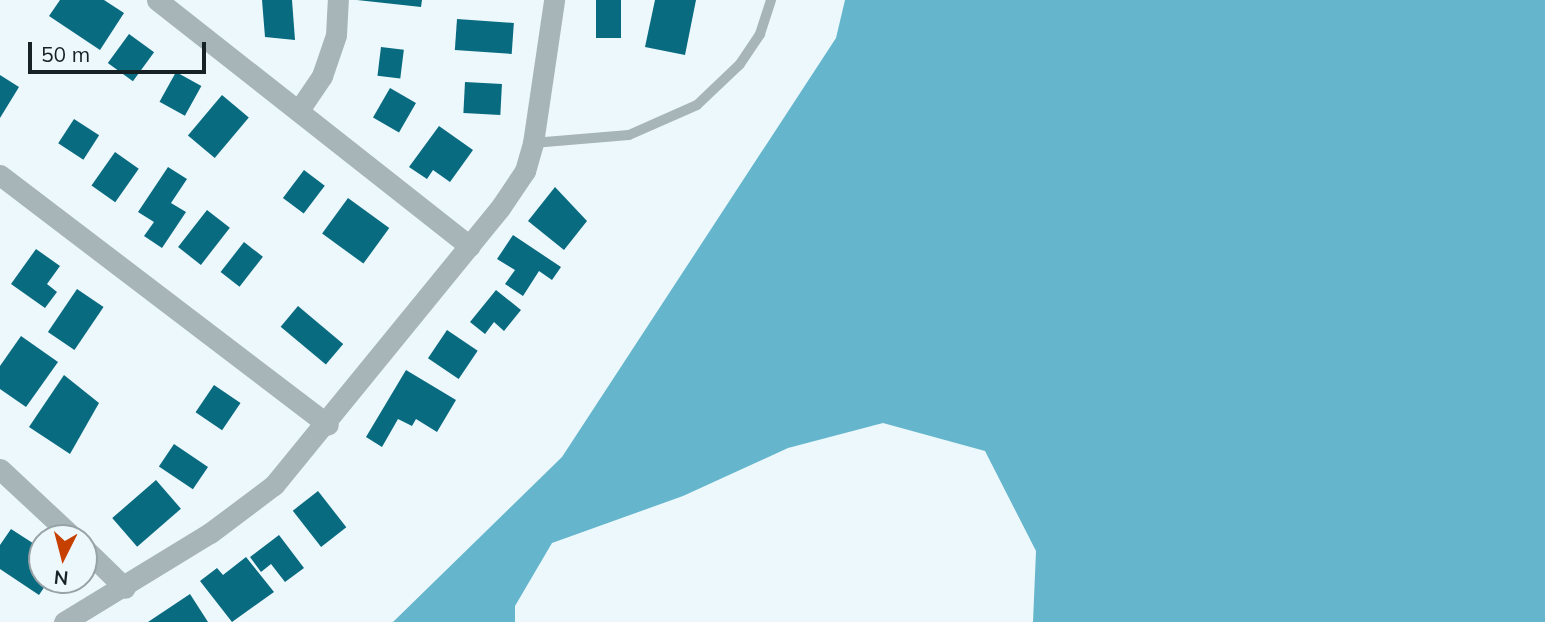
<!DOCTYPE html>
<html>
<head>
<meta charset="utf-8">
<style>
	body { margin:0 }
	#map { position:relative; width:1545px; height:622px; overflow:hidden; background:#ecf8fc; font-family:Mulish,sans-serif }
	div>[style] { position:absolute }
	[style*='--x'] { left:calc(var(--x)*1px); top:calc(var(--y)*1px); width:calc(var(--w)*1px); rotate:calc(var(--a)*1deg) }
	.water>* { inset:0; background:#65b6cd }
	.building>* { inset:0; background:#096b80; transform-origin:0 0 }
	.lane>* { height:10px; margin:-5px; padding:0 5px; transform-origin:5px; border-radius:5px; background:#a7b4b8 }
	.street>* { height:21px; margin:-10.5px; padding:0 10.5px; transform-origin:10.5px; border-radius:10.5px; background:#a7b4b8 }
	span { translate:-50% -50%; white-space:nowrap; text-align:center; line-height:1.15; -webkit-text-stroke:7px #ecf8fc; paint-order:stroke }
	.north { position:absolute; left:28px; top:524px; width:70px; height:70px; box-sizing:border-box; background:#ecf8fc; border:2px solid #96a2a6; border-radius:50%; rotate:186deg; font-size:19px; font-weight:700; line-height:28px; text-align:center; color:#162226 }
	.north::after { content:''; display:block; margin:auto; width:24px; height:32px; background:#c64000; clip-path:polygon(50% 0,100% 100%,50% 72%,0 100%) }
	.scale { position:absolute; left:28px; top:42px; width:178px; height:32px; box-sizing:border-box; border:4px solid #162226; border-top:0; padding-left:9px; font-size:21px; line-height:24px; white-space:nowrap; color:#162226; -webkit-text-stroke:5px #ecf8fc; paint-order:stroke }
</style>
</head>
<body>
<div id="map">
	<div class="water">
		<div style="clip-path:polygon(845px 0,1545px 0,1545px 622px,1033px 622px,1036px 551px,985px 451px,883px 423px,788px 448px,683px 496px,552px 543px,515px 606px,515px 622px,393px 622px,562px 457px,836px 38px)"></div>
	</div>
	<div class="building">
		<div style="clip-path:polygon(60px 0,104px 0,124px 13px,100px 50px,49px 16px)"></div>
		<div style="clip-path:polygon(262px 0,292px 0,295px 40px,265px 37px)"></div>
		<div style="clip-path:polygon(357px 0,422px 0,421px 7px)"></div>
		<div style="left:596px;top:0;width:25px;height:38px"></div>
		<div style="clip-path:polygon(655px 0,696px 0,685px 55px,645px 47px)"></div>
		<div style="left:457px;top:19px;width:57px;height:31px;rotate:4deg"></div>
		<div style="left:129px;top:34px;width:31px;height:36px;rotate:36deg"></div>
		<div style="left:381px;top:47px;width:23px;height:29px;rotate:7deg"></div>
		<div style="left:176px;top:72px;width:29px;height:34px;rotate:29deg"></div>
		<div style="clip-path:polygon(0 75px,19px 87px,0 118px)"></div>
		<div style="left:465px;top:82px;width:37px;height:31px;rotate:3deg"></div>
		<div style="left:390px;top:88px;width:30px;height:34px;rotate:30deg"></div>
		<div style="left:222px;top:95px;width:35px;height:53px;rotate:40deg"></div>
		<div style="left:74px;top:119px;width:30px;height:29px;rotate:33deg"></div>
		<div style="clip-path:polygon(439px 126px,473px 150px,450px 182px,433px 170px,427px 179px,409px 167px)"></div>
		<div style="left:115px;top:152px;width:29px;height:41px;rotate:35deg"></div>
		<div style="clip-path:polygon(168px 167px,187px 179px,171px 203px,186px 212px,162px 248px,144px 236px,154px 222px,138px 212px)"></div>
		<div style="left:304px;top:170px;width:26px;height:35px;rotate:37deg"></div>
		<div style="clip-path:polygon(555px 187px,587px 221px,564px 250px,528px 221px)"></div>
		<div style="left:348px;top:198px;width:51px;height:44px;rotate:36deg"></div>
		<div style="left:207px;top:210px;width:29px;height:47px;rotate:38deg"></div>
		<div style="clip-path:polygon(513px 235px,561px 267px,552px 280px,539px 271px,523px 296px,505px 284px,515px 270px,497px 259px)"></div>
		<div style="left:244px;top:242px;width:24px;height:38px;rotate:38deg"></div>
		<div style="clip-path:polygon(36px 249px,60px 266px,47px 284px,57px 292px,45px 308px,11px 284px)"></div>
		<div style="left:77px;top:289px;width:32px;height:52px;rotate:34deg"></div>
		<div style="clip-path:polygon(496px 290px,521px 310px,504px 331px,494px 322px,485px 334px,470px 322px)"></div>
		<div style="left:298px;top:306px;width:59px;height:27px;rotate:40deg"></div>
		<div style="left:447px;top:330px;width:37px;height:34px;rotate:34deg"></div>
		<div style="clip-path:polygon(21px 336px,58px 362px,26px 407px,0 389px,0 366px)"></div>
		<div style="clip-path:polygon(406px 370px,456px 400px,437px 432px,416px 419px,412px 426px,398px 419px,382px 447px,366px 437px)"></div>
		<div style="clip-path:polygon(64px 375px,99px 403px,70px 454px,29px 427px)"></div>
		<div style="left:214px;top:385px;width:32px;height:33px;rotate:34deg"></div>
		<div style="left:174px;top:444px;width:41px;height:27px;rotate:34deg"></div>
		<div style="left:156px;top:480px;width:38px;height:58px;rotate:49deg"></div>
		<div style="left:318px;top:491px;width:46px;height:32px;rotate:52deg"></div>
		<div style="clip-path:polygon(11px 529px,42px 549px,42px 580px,49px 580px,39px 595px,0 569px,0 545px)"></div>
		<div style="clip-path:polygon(279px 535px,304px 568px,285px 582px,271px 564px,261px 572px,250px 557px)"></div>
		<div style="clip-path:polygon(246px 557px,274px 592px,232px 622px,200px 581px,217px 568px,223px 575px)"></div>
		<div style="clip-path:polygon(190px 594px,208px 622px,148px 622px)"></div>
	</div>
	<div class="lane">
		<div style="--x:533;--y:143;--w:96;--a:-4.8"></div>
		<div style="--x:629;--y:135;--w:74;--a:-23.8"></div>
		<div style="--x:697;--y:105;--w:59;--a:-43.6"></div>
		<div style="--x:740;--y:64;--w:36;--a:-56"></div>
		<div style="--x:760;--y:34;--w:36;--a:-72"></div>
	</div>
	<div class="street">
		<div style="--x:157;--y:0;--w:398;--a:38.2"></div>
		<div style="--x:299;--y:110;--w:41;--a:-55.9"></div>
		<div style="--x:322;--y:76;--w:43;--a:-71.1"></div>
		<div style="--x:336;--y:35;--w:35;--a:-87"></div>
		<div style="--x:0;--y:175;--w:412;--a:37.3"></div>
		<div style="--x:0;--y:469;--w:101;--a:43"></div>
		<div style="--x:84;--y:548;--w:57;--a:44.3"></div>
		<div style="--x:64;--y:622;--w:171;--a:-31.4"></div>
		<div style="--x:210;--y:533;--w:80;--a:-36.9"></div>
		<div style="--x:274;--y:485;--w:357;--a:-50.8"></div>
		<div style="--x:500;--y:208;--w:45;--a:-56"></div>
		<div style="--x:525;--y:171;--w:29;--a:-74"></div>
		<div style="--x:533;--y:143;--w:145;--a:-81.6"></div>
	</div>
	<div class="north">N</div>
	<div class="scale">50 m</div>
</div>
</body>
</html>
